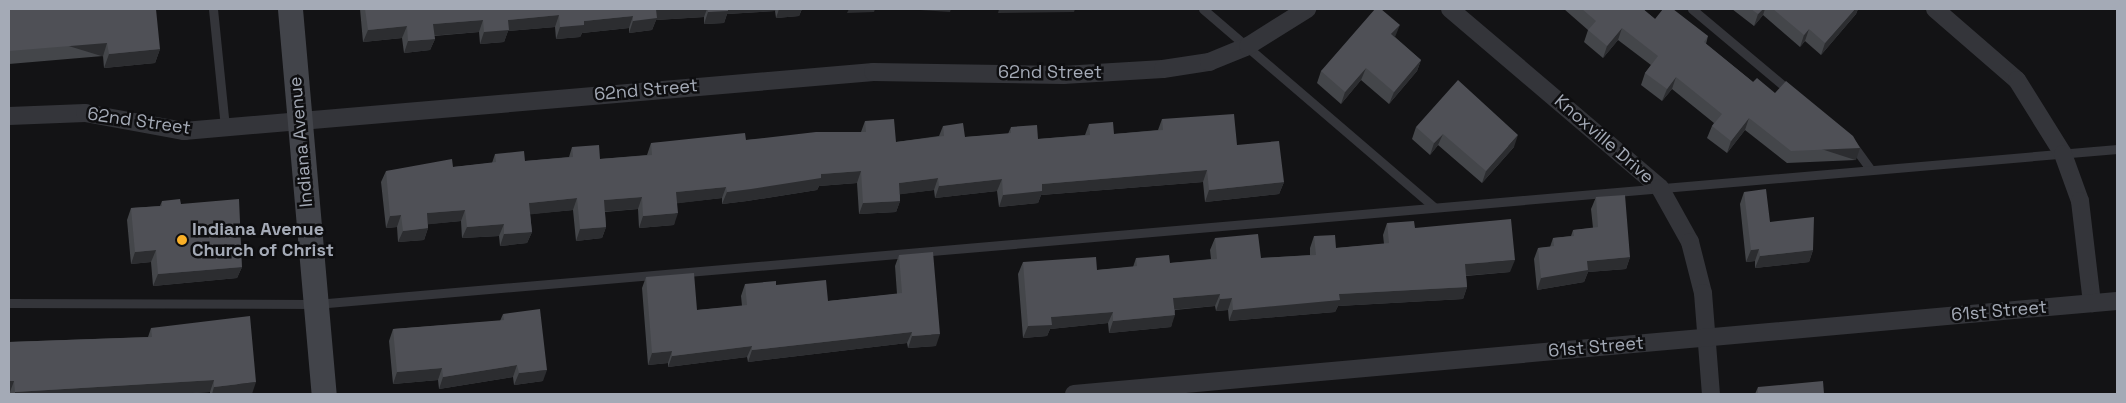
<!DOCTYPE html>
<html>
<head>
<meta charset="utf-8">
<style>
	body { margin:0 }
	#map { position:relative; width:2126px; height:403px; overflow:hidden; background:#131315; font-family:"Space Grotesk",sans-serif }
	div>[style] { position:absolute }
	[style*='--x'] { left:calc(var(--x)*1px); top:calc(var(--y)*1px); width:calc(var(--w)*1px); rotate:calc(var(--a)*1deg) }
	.service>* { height:9px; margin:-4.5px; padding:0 4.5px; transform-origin:4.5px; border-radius:4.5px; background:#34353a }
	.minor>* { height:18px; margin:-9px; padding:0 9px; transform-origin:9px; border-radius:9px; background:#34353a }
	.secondary>* { height:25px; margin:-12.5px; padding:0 12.5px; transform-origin:12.5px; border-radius:12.5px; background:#42444a }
	.wall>* { inset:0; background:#44464a }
	.shaded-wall>* { inset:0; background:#2c2d30; transform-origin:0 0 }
	.building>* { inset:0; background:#4f5056 }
	.dots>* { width:14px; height:14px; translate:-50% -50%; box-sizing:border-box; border:2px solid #0e0e10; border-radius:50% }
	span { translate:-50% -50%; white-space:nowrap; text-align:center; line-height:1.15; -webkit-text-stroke:5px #0e0e10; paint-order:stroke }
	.street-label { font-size:18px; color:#a4aab6 }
	.poi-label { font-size:18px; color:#a4aab6; font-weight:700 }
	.left { translate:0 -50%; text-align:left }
	.frame { position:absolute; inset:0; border:10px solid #a4aab6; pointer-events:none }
</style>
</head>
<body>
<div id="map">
	<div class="service">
		<div style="--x:213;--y:9;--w:120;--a:84.2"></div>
		<div style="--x:1203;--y:9;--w:304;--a:40.6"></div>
		<div style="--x:1692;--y:9;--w:129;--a:40"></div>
		<div style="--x:1852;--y:144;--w:32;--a:54"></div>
		<div style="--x:9;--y:303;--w:307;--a:0.2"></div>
		<div style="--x:316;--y:304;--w:1808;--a:-4.92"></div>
	</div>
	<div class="minor">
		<div style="--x:1450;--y:9;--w:276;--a:40.4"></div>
		<div style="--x:1660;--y:188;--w:62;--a:60.9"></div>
		<div style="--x:1690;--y:242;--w:53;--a:75.7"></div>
		<div style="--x:1703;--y:293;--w:101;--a:85.5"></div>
		<div style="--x:1935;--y:9;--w:108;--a:40.9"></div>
		<div style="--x:2017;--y:80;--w:87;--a:58.1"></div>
		<div style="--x:2063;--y:154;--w:50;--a:70.1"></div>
		<div style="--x:2080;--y:201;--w:103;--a:83.3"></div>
		<div style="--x:9;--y:116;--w:76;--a:-2.3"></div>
		<div style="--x:85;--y:113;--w:101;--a:10.3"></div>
		<div style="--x:184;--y:131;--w:692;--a:-4.89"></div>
		<div style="--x:873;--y:72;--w:190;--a:0.9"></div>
		<div style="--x:1063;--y:75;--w:100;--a:-3.4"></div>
		<div style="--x:1163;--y:69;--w:47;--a:-8.7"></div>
		<div style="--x:1209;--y:62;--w:42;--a:-22.3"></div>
		<div style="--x:1248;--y:46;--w:70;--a:-32.1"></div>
		<div style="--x:1074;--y:394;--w:1047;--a:-5.1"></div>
	</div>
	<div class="secondary">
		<div style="--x:290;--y:9;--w:386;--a:85"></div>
	</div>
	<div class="wall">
		<div style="clip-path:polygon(9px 9px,160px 49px,155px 63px,104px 68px,103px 56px,9px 64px)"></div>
		<div style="clip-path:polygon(360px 9px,802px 9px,799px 16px,776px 18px,775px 11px,727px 14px,724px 23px,704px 24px,704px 17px,656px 20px,652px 30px,629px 33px,629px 28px,582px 33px,580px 37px,556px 39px,555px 27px,508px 31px,504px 42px,480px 44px,479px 32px,434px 36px,435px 39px,430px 50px,404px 53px,402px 38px,363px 42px)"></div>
		<div style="clip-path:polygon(1564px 9px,1643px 9px,1655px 19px,1708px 36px,1706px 44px,1753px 82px,1856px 160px,1787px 163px,1745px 130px,1727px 153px,1707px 138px,1712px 126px,1714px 123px,1672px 89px,1662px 101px,1641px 85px,1645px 73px,1651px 65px,1618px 40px,1603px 58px,1584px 42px,1588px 30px)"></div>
		<div style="clip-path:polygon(1732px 9px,1858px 9px,1856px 14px,1821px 55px,1805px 41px,1800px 47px,1763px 15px,1754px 26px)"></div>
		<div style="clip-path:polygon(1395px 37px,1421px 60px,1417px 71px,1389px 104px,1361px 80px,1341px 104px,1317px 83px,1321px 71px)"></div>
		<div style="clip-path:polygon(1162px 119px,1237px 145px,1284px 182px,1279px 194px,1205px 202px,1203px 182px,1041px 195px,1038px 203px,999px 207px,997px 191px,935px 198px,934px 190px,900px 194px,900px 201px,896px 212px,859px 214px,857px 183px,819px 186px,817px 190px,747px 201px,722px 204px,722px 198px,677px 203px,674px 225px,639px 228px,638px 209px,605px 212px,606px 227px,602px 238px,576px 241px,573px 210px,530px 214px,532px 232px,527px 243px,500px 246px,499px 236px,462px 238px,461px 221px,428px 224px,428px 228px,424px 240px,398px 242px,397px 227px,386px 228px,381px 182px,386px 171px,453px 167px,492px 163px,495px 154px,525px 161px,569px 157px,572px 147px,600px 159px,647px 155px,651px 143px,746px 140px,861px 132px,865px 121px,896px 142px,939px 136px,943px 126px,965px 137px,1008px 134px,1011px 127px,1038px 139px,1085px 135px,1089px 124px,1114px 134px,1158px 130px)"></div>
		<div style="clip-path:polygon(1416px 127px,1514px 147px,1482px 183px,1438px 145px,1430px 155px,1412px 139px)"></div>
		<div style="clip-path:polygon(1744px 192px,1770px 222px,1813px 250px,1809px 262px,1755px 268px,1755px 261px,1746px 262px,1740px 204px)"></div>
		<div style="clip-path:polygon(1596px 197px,1630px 257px,1626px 269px,1588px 272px,1584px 282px,1537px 290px,1534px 259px,1538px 248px,1550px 247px,1553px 238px,1571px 236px,1573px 230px,1593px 228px,1591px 209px)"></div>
		<div style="clip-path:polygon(162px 201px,181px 204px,242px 267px,237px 278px,153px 286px,151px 262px,131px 264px,127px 220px,131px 208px,160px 206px)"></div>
		<div style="clip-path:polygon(1387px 223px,1415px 228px,1510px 272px,1466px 276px,1467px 287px,1463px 299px,1338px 306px,1335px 312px,1229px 321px,1228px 310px,1216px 311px,1215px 306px,1175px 310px,1171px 327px,1109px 333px,1108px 323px,1050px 329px,1047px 336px,1023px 338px,1018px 274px,1023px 262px,1097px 270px,1133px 267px,1136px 258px,1170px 263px,1211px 259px,1210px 250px,1215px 238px,1261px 258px,1310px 255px,1310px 248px,1314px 236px,1336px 248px,1384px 244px,1383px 235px)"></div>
		<div style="clip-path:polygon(899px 255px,936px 346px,908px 348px,907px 343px,748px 362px,747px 357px,668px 367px,668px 363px,648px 365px,642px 288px,646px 277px,697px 310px,742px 306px,741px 296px,745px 284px,776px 285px,828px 301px,897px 294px,895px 266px)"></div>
		<div style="clip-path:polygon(503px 314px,543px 381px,514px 385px,513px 377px,439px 389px,438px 380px,393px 384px,389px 341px,393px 329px,500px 321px)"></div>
		<div style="clip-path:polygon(151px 328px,252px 394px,210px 394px,210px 392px,175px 394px,10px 394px,9px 342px,148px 337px)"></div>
		<div style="clip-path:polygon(1758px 387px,1824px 394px,1755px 394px)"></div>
	</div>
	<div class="shaded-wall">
		<div style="clip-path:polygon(656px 9px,707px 9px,704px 17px,656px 20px,652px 30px,629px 33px,633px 21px)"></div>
		<div style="clip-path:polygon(725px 9px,776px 9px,775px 11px,727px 14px,724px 23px,704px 24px,708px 12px)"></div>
		<div style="clip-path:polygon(779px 9px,802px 9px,799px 16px,776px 18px)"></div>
		<div style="clip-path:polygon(849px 9px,875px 9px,874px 12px,847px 13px)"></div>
		<div style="clip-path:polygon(905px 9px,951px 9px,950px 12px)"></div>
		<div style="clip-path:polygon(999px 9px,1075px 9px,1074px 12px,998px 13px)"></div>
		<div style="clip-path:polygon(1763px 9px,1765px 9px,1763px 15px,1754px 26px,1758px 14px)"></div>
		<div style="clip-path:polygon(1855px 9px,1858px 9px,1856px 14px,1821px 55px,1825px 43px)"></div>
		<div style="clip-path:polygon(559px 15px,555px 27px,508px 31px,504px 42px,480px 44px,484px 32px,508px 20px)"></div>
		<div style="clip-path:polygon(633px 16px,629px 28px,582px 33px,580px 37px,556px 39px,560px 27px,584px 21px)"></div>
		<div style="clip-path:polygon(483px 20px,479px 32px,429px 36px,433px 24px)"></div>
		<div style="clip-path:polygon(1400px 25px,1395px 37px,1387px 46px,1391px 34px)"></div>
		<div style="clip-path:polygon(407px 26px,402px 38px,363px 42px,368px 30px)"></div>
		<div style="clip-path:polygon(1622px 28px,1618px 40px,1603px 58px,1607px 46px)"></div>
		<div style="clip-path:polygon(1809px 29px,1805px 41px,1800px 47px,1804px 35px)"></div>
		<div style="clip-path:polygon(435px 39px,430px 50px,404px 53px,408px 41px)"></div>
		<div style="left:107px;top:43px;width:14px;height:98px;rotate:107deg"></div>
		<div style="clip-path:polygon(160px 49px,155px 63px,104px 68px,109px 54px)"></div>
		<div style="clip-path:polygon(1421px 60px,1417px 71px,1389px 104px,1394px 92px)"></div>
		<div style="clip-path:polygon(1366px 68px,1361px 80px,1341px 104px,1345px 92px)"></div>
		<div style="clip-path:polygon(1676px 77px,1672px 89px,1662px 101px,1667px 89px)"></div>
		<div style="clip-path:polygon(1749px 118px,1745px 130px,1727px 153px,1731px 141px)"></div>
		<div style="clip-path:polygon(1443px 134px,1438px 145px,1430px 155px,1434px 143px)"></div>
		<div style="clip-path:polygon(1518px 135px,1514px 147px,1482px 183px,1486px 171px)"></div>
		<div style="left:1860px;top:148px;width:13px;height:69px;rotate:108deg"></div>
		<div style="clip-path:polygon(1207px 170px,1203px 182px,1041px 195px,1038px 203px,999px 207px,1003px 195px,1042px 184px)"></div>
		<div style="clip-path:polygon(861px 171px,857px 183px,819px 186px,817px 190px,747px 201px,722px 204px,727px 192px,821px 174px)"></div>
		<div style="clip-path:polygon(938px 178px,934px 190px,895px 195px,899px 183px)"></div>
		<div style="clip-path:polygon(1002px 179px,997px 191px,935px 198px,939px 186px)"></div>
		<div style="clip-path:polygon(1284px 182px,1279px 194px,1205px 202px,1209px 190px)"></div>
		<div style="clip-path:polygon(726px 187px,722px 198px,672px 204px,676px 192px)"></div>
		<div style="clip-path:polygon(642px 197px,638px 209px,599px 212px,604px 200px)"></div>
		<div style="clip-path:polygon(577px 198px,573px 210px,525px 215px,529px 203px)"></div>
		<div style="clip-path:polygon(900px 201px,896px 212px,859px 214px,863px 203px)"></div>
		<div style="clip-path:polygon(465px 210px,461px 221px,422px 225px,427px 213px)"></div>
		<div style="clip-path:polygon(678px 213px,674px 225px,639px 228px,643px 216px)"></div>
		<div style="clip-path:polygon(401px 215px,397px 227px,386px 228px,390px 216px)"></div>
		<div style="clip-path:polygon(504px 224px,499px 236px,462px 238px,467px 227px)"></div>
		<div style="clip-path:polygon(606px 227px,602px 238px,576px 241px,580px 229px)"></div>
		<div style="clip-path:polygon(428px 228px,424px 240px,398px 242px,403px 231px)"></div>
		<div style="clip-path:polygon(532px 232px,527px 243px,500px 246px,504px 234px)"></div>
		<div style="clip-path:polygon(1759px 249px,1755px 261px,1746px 262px,1751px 250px)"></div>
		<div style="clip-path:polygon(156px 250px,151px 262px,131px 264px,135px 252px)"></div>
		<div style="clip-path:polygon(1813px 250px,1809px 262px,1755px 268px,1760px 256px)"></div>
		<div style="clip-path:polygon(1630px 257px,1626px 269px,1588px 272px,1584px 282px,1537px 290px,1541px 278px,1587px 261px)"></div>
		<div style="clip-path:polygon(1515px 260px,1510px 272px,1461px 276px,1465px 264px)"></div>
		<div style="clip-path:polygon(242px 267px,237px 278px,153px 286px,158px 274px)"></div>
		<div style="clip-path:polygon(1467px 287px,1463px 299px,1338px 306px,1335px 312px,1229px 321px,1233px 310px,1339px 294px)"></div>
		<div style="clip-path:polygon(1220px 294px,1215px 306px,1169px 310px,1173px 298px)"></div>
		<div style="clip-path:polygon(1232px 298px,1228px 310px,1216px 311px,1220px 299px)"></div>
		<div style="clip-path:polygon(1113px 312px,1108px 323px,1050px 329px,1047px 336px,1023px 338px,1028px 326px,1051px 317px)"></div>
		<div style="clip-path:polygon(1175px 315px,1171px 327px,1109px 333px,1113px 321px)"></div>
		<div style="clip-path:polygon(912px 332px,907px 343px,748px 362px,752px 350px)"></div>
		<div style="clip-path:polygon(940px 334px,936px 346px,908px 348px,912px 336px)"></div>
		<div style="clip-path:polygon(752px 346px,747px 357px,668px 367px,672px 356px)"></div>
		<div style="clip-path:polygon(672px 351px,668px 363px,648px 365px,652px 353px)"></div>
		<div style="clip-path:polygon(517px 365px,513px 377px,439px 389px,443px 377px)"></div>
		<div style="clip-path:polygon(442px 368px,438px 380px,393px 384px,397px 372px)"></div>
		<div style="clip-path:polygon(547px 370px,543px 381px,514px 385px,519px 373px)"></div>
		<div style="clip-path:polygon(214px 380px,210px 392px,175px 394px,15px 394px,15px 392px)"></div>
		<div style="clip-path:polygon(9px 381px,14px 381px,10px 392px,9px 392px)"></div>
		<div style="clip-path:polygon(256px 382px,252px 394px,212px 394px,214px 387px)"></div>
	</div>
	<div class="building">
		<div style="clip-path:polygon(9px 9px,156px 9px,160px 49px,109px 54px,107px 43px,9px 51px)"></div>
		<div style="clip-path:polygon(365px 9px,660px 9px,656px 9px,657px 18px,633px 21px,633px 16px,584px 21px,584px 25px,560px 27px,559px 15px,508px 20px,509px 30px,484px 32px,483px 20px,433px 24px,435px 39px,408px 41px,407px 26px,368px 30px)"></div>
		<div style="clip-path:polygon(708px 9px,728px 9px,728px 11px,708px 12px)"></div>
		<div style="clip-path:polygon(1375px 9px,1381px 9px,1400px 25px,1391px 34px,1421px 60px,1394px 92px,1366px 68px,1345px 92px,1321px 71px)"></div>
		<div style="clip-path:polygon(1582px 9px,1643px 9px,1655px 19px,1663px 9px,1673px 9px,1708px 36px,1704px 42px,1753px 82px,1757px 78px,1775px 93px,1786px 81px,1853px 136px,1860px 148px,1791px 151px,1749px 118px,1731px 141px,1712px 126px,1722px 114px,1676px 77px,1667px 89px,1645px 73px,1658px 56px,1622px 28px,1607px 46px,1588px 30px,1596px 21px)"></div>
		<div style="clip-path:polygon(1751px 9px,1763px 9px,1758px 14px)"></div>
		<div style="clip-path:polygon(1773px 9px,1855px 9px,1825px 43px,1809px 29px,1804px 35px)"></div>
		<div style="clip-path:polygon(1458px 80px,1518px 135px,1486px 171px,1443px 134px,1434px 143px,1416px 127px)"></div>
		<div style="clip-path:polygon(1234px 114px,1237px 145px,1279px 141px,1284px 182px,1209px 190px,1207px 170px,1042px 184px,1042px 191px,1003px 195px,1002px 179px,939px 186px,938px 178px,899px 183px,900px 201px,863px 203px,861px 171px,821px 174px,821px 178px,751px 189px,727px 192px,726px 187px,676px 192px,678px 213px,643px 216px,642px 197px,604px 200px,606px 227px,580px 229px,577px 198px,529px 203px,532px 232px,504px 234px,504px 224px,467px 227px,465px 210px,427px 213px,428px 228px,403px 231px,401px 215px,390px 216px,386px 171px,452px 159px,453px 167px,496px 162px,495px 154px,524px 151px,525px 161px,573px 157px,572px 147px,599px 145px,600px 159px,652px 155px,651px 143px,745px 133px,746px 140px,816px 132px,866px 132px,865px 121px,894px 119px,896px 142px,944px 136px,943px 126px,963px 123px,965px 137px,1011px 133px,1011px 127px,1037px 125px,1038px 139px,1090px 135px,1089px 124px,1113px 122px,1114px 134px,1163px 130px,1162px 119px)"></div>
		<div style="clip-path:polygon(1766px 189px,1770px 222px,1814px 217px,1813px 250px,1760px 256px,1759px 249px,1751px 250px,1744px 192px)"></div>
		<div style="clip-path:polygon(1625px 195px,1630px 257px,1587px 261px,1588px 270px,1541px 278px,1538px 248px,1554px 246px,1553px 238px,1574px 236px,1573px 230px,1598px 227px,1596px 197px)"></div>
		<div style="clip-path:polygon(180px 199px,181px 204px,239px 199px,242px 267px,158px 274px,156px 250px,135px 252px,131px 208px,162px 206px,162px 201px)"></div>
		<div style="clip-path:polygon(1511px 219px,1515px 260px,1465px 264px,1467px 287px,1339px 294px,1340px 300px,1233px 310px,1232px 298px,1220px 299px,1220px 294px,1173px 298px,1175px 315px,1113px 321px,1113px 312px,1051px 317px,1052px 325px,1028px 326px,1023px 262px,1096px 257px,1097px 270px,1137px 266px,1136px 258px,1169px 255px,1170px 263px,1217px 259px,1215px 238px,1258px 234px,1261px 258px,1316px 255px,1314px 236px,1335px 235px,1336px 248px,1389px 243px,1387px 223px,1414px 221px,1415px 228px)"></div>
		<div style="clip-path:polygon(933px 252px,940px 334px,912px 336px,912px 332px,752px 350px,752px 346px,672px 356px,672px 351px,652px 353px,646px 277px,694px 273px,697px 310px,747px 305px,745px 284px,776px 281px,776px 285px,826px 280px,828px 301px,902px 293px,899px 255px)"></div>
		<div style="clip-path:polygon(540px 309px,547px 370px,519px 373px,517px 365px,443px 377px,442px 368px,397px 372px,393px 329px,504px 320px,503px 314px)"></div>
		<div style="clip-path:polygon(250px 316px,256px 382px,214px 387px,214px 380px,15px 392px,14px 381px,9px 381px,9px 342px,152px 337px,151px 328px)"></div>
		<div style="clip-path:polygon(1823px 381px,1824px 394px,1758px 394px,1758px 387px)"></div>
		<div style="clip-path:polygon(1680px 393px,1680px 394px,1668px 394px)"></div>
	</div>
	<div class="dots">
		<div style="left:182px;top:240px;background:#fab027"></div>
	</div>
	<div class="street-label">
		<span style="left:1050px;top:72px">62nd Street</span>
		<span style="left:646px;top:90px;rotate:-5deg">62nd Street</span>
		<span style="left:139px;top:121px;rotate:8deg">62nd Street</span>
		<span style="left:1604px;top:139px;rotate:41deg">Knoxville Drive</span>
		<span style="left:301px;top:142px;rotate:-95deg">Indiana Avenue</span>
		<span style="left:1999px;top:311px;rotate:-5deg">61st Street</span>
		<span style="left:1596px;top:347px;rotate:-5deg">61st Street</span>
	</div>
	<div class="poi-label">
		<span class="left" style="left:192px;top:240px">Indiana Avenue<br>Church of Christ</span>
	</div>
	<div class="frame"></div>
</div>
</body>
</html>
